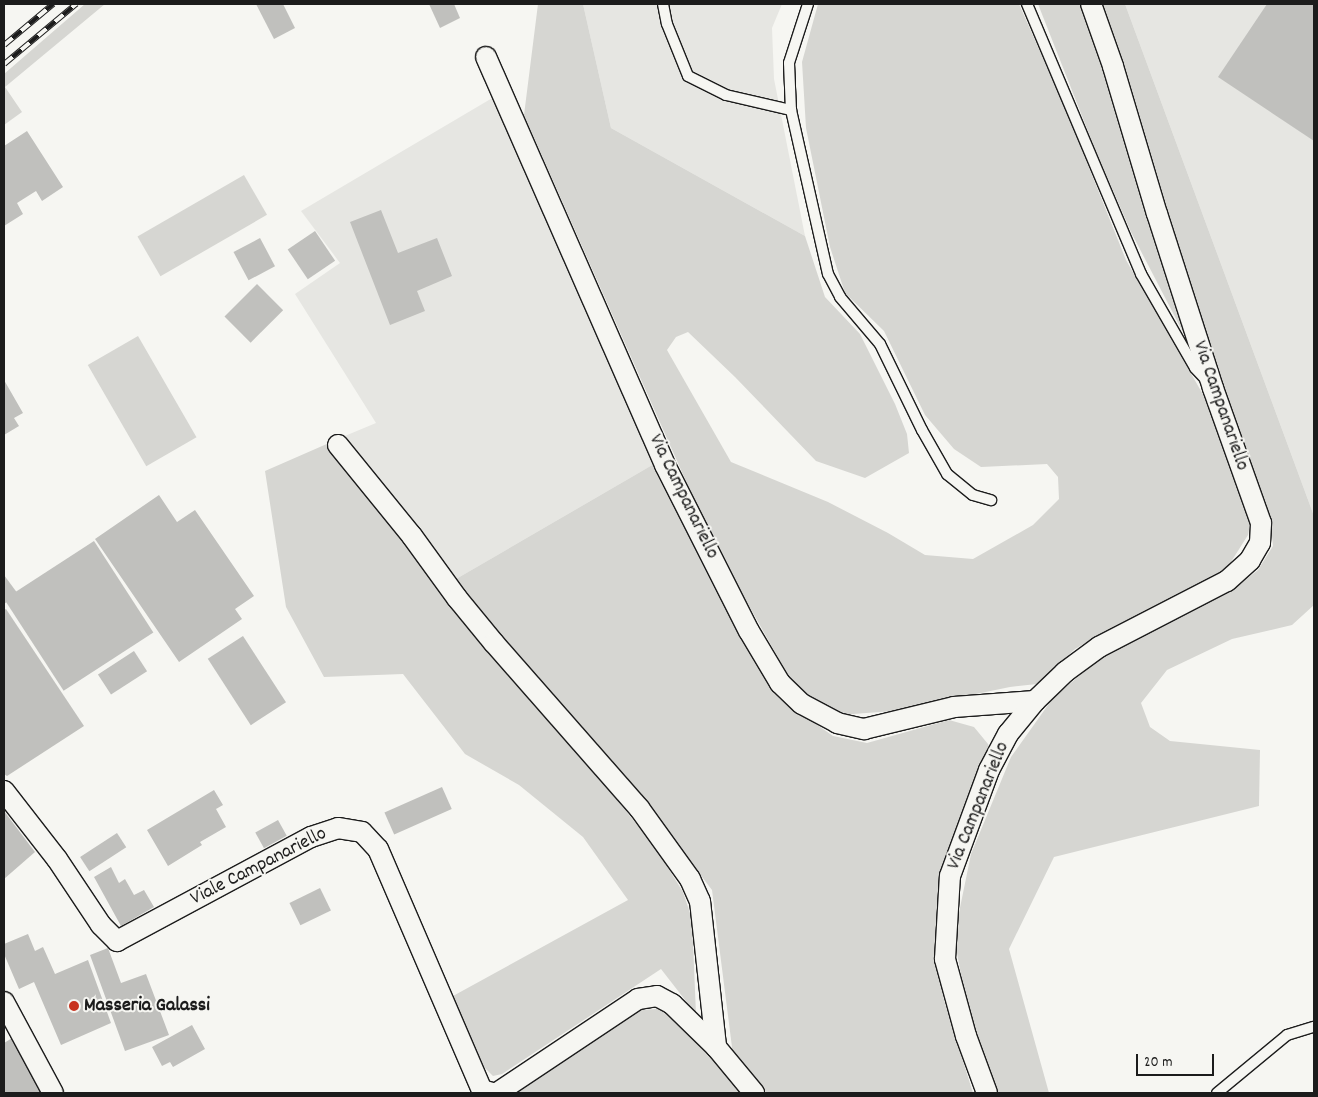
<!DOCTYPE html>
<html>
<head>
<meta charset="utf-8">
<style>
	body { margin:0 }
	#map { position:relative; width:1318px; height:1097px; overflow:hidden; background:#f6f6f2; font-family:Dekko,sans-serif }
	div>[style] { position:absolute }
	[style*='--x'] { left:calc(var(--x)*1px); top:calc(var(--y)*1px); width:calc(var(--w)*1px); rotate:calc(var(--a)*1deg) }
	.built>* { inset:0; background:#e6e6e2 }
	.green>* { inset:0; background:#d6d6d2; transform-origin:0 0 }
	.building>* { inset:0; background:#c0c0bd; transform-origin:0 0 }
	.roads { filter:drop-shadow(1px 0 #1c1c1c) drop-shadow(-1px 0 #1c1c1c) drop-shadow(0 1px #1c1c1c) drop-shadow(0 -1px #1c1c1c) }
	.service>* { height:10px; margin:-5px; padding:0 5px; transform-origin:5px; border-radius:5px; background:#f6f6f2 }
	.minor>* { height:20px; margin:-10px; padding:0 10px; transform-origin:10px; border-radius:10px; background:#f6f6f2 }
	.rail>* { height:5.5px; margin-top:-2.75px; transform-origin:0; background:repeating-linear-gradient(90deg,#f6f6f2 0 11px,#1c1c1c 0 22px); box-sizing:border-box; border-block:1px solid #1c1c1c }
	.dots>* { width:14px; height:14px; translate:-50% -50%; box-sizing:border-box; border:2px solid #f6f6f2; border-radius:50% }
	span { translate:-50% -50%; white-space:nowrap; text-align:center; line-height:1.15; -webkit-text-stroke:4px #f6f6f2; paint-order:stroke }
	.street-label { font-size:20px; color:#1c1c1c }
	.poi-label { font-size:20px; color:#1c1c1c; font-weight:700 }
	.left { translate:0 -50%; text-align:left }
	.frame { position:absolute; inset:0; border:5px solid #1c1c1c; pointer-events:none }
	.scale { position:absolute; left:1136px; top:1054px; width:78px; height:22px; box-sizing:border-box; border:2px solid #1c1c1c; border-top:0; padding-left:6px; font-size:15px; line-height:18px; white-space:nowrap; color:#1c1c1c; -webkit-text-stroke:4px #f6f6f2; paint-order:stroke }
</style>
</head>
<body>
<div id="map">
	<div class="built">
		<div style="clip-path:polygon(583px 4px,782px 4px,772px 28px,774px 79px,805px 236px,611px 128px)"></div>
		<div style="clip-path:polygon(1125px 4px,1314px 4px,1314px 516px)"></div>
		<div style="clip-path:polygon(494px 97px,654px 464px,456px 579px,340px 438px,376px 423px,295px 294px,340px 263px,301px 211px)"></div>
	</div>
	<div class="green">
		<div style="clip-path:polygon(85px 4px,105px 4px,5px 87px,22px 112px,4px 125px,4px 74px)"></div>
		<div style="clip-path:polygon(538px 4px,583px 4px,611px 128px,805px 236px,825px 297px,860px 334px,895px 404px,907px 434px,909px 453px,865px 478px,816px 461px,735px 377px,688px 332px,676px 337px,667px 350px,731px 462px,828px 502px,888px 533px,925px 555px,973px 559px,1033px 525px,1059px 499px,1058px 477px,1047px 464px,981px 467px,954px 449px,925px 415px,884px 331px,845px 293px,830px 247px,806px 128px,802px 62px,818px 4px,1019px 4px,1066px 110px,1126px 260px,1205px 398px,1251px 519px,1248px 535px,1229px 565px,1207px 584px,1097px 636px,1075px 649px,1037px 684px,1010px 687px,893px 711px,840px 715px,810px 703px,789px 677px,712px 540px,524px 115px)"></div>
		<div style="clip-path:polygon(1038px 4px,1083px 4px,1201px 367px,1131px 232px,1095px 149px)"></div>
		<div style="clip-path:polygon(1097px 4px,1125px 4px,1314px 516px,1314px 605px,1292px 625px,1232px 639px,1167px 670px,1141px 703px,1150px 727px,1170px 741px,1260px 750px,1259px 806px,1054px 857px,1009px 949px,1049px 1093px,994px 1093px,968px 1012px,954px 937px,971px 854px,1011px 757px,1053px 698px,1099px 659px,1239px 585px,1258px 570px,1273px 546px,1271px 526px,1218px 378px)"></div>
		<div style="left:244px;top:175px;width:46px;height:123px;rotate:60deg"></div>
		<div style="left:138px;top:336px;width:117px;height:58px;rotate:60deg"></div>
		<div style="clip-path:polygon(329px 443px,655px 847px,683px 892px,692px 919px,696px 1014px,661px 969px,502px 1074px,493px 1076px,484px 1067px,453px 996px,628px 900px,583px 837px,519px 785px,465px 754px,403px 674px,324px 677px,286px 607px,265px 471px)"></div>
		<div style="clip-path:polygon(654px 464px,755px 660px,779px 698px,833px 736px,867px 743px,949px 720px,974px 727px,988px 744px,990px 750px,954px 834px,940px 890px,936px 958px,944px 1000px,973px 1093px,767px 1093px,759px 1087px,733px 1055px,712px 890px,644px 801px,480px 614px,456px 579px)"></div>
		<div style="clip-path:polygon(657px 1009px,678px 1020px,743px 1093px,516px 1093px,641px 1010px)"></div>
	</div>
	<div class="building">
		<div style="clip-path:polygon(256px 4px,283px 4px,295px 28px,274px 39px)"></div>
		<div style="clip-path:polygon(429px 4px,454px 4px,460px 18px,440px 28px)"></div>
		<div style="clip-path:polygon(1267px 4px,1314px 4px,1314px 141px,1218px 77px)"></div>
		<div style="clip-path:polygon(27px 131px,63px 187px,42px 201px,36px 191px,17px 203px,23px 214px,4px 226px,4px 146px)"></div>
		<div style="clip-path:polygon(381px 210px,398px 253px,437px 238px,452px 276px,417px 291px,425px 311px,390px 325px,350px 222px)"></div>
		<div style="left:315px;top:231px;width:36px;height:33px;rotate:56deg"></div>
		<div style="left:260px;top:238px;width:32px;height:30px;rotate:62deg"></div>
		<div style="left:257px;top:284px;width:37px;height:46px;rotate:45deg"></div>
		<div style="clip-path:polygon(4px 380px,23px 413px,14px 418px,19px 426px,4px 435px)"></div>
		<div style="clip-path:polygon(159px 495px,177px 522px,195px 510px,254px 596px,235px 609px,242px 619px,179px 662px,95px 539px)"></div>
		<div style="left:94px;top:541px;width:109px;height:107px;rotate:57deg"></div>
		<div style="clip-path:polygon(4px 575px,18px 594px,4px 604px)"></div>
		<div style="clip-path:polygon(6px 609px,84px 726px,7px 776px,4px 774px,4px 610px)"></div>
		<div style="left:243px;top:636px;width:79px;height:42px;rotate:57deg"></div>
		<div style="left:134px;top:651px;width:24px;height:43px;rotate:57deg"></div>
		<div style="left:442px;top:787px;width:24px;height:63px;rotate:66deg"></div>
		<div style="clip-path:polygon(214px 790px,223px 805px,216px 809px,226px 827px,200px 842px,202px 845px,168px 866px,147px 830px)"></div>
		<div style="clip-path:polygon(4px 811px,35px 852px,4px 879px)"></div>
		<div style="left:278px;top:820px;width:18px;height:26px;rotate:61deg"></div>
		<div style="left:117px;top:833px;width:17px;height:44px;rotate:57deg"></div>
		<div style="clip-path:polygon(111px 867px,119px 883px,125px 879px,134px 895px,144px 890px,154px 907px,121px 926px,94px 877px)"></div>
		<div style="left:320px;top:888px;width:25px;height:34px;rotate:64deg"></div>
		<div style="clip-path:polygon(28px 934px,35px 951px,43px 947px,55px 974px,88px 960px,111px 1023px,61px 1045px,34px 982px,19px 989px,4px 954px,4px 944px)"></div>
		<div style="clip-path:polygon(108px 948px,121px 983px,146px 974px,169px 1035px,125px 1051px,90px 955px)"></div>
		<div style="clip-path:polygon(192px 1025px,205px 1049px,173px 1067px,170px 1062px,162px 1066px,152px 1047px)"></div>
		<div style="clip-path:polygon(14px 1037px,44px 1093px,4px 1093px,4px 1043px)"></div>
	</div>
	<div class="roads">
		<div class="service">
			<div style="--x:663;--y:4;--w:20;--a:79"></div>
			<div style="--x:667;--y:24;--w:56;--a:68"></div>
			<div style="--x:688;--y:76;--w:42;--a:26.6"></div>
			<div style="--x:726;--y:95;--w:67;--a:13"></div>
			<div style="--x:808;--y:4;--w:62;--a:107.9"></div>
			<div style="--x:789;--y:63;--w:47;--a:87.6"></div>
			<div style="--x:791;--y:110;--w:168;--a:77.3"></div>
			<div style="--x:828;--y:274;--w:26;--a:62"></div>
			<div style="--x:840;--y:297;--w:62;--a:49.6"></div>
			<div style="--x:880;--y:344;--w:96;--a:64"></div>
			<div style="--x:922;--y:430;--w:51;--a:60.4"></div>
			<div style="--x:947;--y:474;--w:33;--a:39"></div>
			<div style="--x:973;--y:495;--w:19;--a:16"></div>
			<div style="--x:1027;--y:4;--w:293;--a:67.1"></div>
			<div style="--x:1141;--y:274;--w:108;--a:60.1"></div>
			<div style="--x:1195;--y:368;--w:16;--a:47"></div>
			<div style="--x:1217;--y:1093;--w:91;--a:-39.6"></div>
			<div style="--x:1287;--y:1035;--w:28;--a:-17"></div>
		</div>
		<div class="minor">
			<div style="--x:486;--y:57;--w:446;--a:66.3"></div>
			<div style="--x:665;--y:465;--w:186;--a:63.2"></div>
			<div style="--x:749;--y:631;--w:61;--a:59.2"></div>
			<div style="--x:780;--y:683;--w:30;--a:44"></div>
			<div style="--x:802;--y:704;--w:40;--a:28"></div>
			<div style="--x:837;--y:723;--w:28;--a:13"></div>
			<div style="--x:864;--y:729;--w:93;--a:-13.7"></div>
			<div style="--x:954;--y:707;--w:81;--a:-4.2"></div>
			<div style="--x:338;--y:445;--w:117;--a:50.9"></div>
			<div style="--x:412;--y:536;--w:77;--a:54"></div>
			<div style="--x:457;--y:598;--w:58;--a:50.6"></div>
			<div style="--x:494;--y:643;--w:220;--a:48.7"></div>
			<div style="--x:639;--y:808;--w:87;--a:54.3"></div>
			<div style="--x:690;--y:879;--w:24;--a:66"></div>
			<div style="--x:700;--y:901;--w:147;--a:83.7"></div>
			<div style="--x:4;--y:791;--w:86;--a:52.1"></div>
			<div style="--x:57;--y:859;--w:79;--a:56.3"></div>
			<div style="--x:101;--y:925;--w:23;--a:45"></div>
			<div style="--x:117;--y:941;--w:220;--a:-28.2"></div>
			<div style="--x:311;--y:837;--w:28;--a:-18"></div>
			<div style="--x:338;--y:828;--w:24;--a:9"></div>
			<div style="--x:362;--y:832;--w:23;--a:47"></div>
			<div style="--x:378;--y:849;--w:262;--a:66.7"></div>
			<div style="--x:482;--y:1090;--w:10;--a:17"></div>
			<div style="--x:4;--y:1002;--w:103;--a:61.7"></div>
			<div style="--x:497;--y:1093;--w:169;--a:-33.7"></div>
			<div style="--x:638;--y:999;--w:19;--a:-9"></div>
			<div style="--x:657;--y:996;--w:17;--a:28"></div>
			<div style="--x:672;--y:1004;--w:62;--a:44.3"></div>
			<div style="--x:716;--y:1047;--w:60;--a:50.4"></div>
			<div style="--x:987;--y:1093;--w:61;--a:-110.2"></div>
			<div style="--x:966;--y:1036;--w:80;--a:-105.3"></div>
			<div style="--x:945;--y:959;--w:83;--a:-86.6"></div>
			<div style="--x:950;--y:876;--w:113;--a:-69.8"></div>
			<div style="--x:989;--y:770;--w:41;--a:-62.2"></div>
			<div style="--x:1008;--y:734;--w:43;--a:-50.7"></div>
			<div style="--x:1035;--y:701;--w:42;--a:-44"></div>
			<div style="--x:1065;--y:672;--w:42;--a:-36.3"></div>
			<div style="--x:1099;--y:647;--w:144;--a:-27.3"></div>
			<div style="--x:1227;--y:581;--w:31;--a:-42"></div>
			<div style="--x:1250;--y:560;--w:20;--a:-60"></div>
			<div style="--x:1260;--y:543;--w:20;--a:-87"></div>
			<div style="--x:1261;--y:523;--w:143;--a:-109.6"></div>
			<div style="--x:1213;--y:388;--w:183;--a:-107.8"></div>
			<div style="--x:1157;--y:214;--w:154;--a:-106.6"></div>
			<div style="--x:1113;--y:66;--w:66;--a:-109.5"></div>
		</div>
	</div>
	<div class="rail">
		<div style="--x:4;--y:45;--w:64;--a:-39.9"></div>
		<div style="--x:4;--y:64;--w:94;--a:-39.8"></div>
	</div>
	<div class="dots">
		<div style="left:74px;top:1006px;background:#c8321e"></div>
	</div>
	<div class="street-label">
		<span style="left:1220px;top:406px;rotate:71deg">Via Campanariello</span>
		<span style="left:683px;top:497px;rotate:64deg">Via Campanariello</span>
		<span style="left:979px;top:806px;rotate:-68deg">Via Campanariello</span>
		<span style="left:259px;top:867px;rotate:-27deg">Viale Campanariello</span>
	</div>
	<div class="poi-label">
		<span class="left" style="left:84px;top:1006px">Masseria Galassi</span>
	</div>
	<div class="frame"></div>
	<div class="scale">20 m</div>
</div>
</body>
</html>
